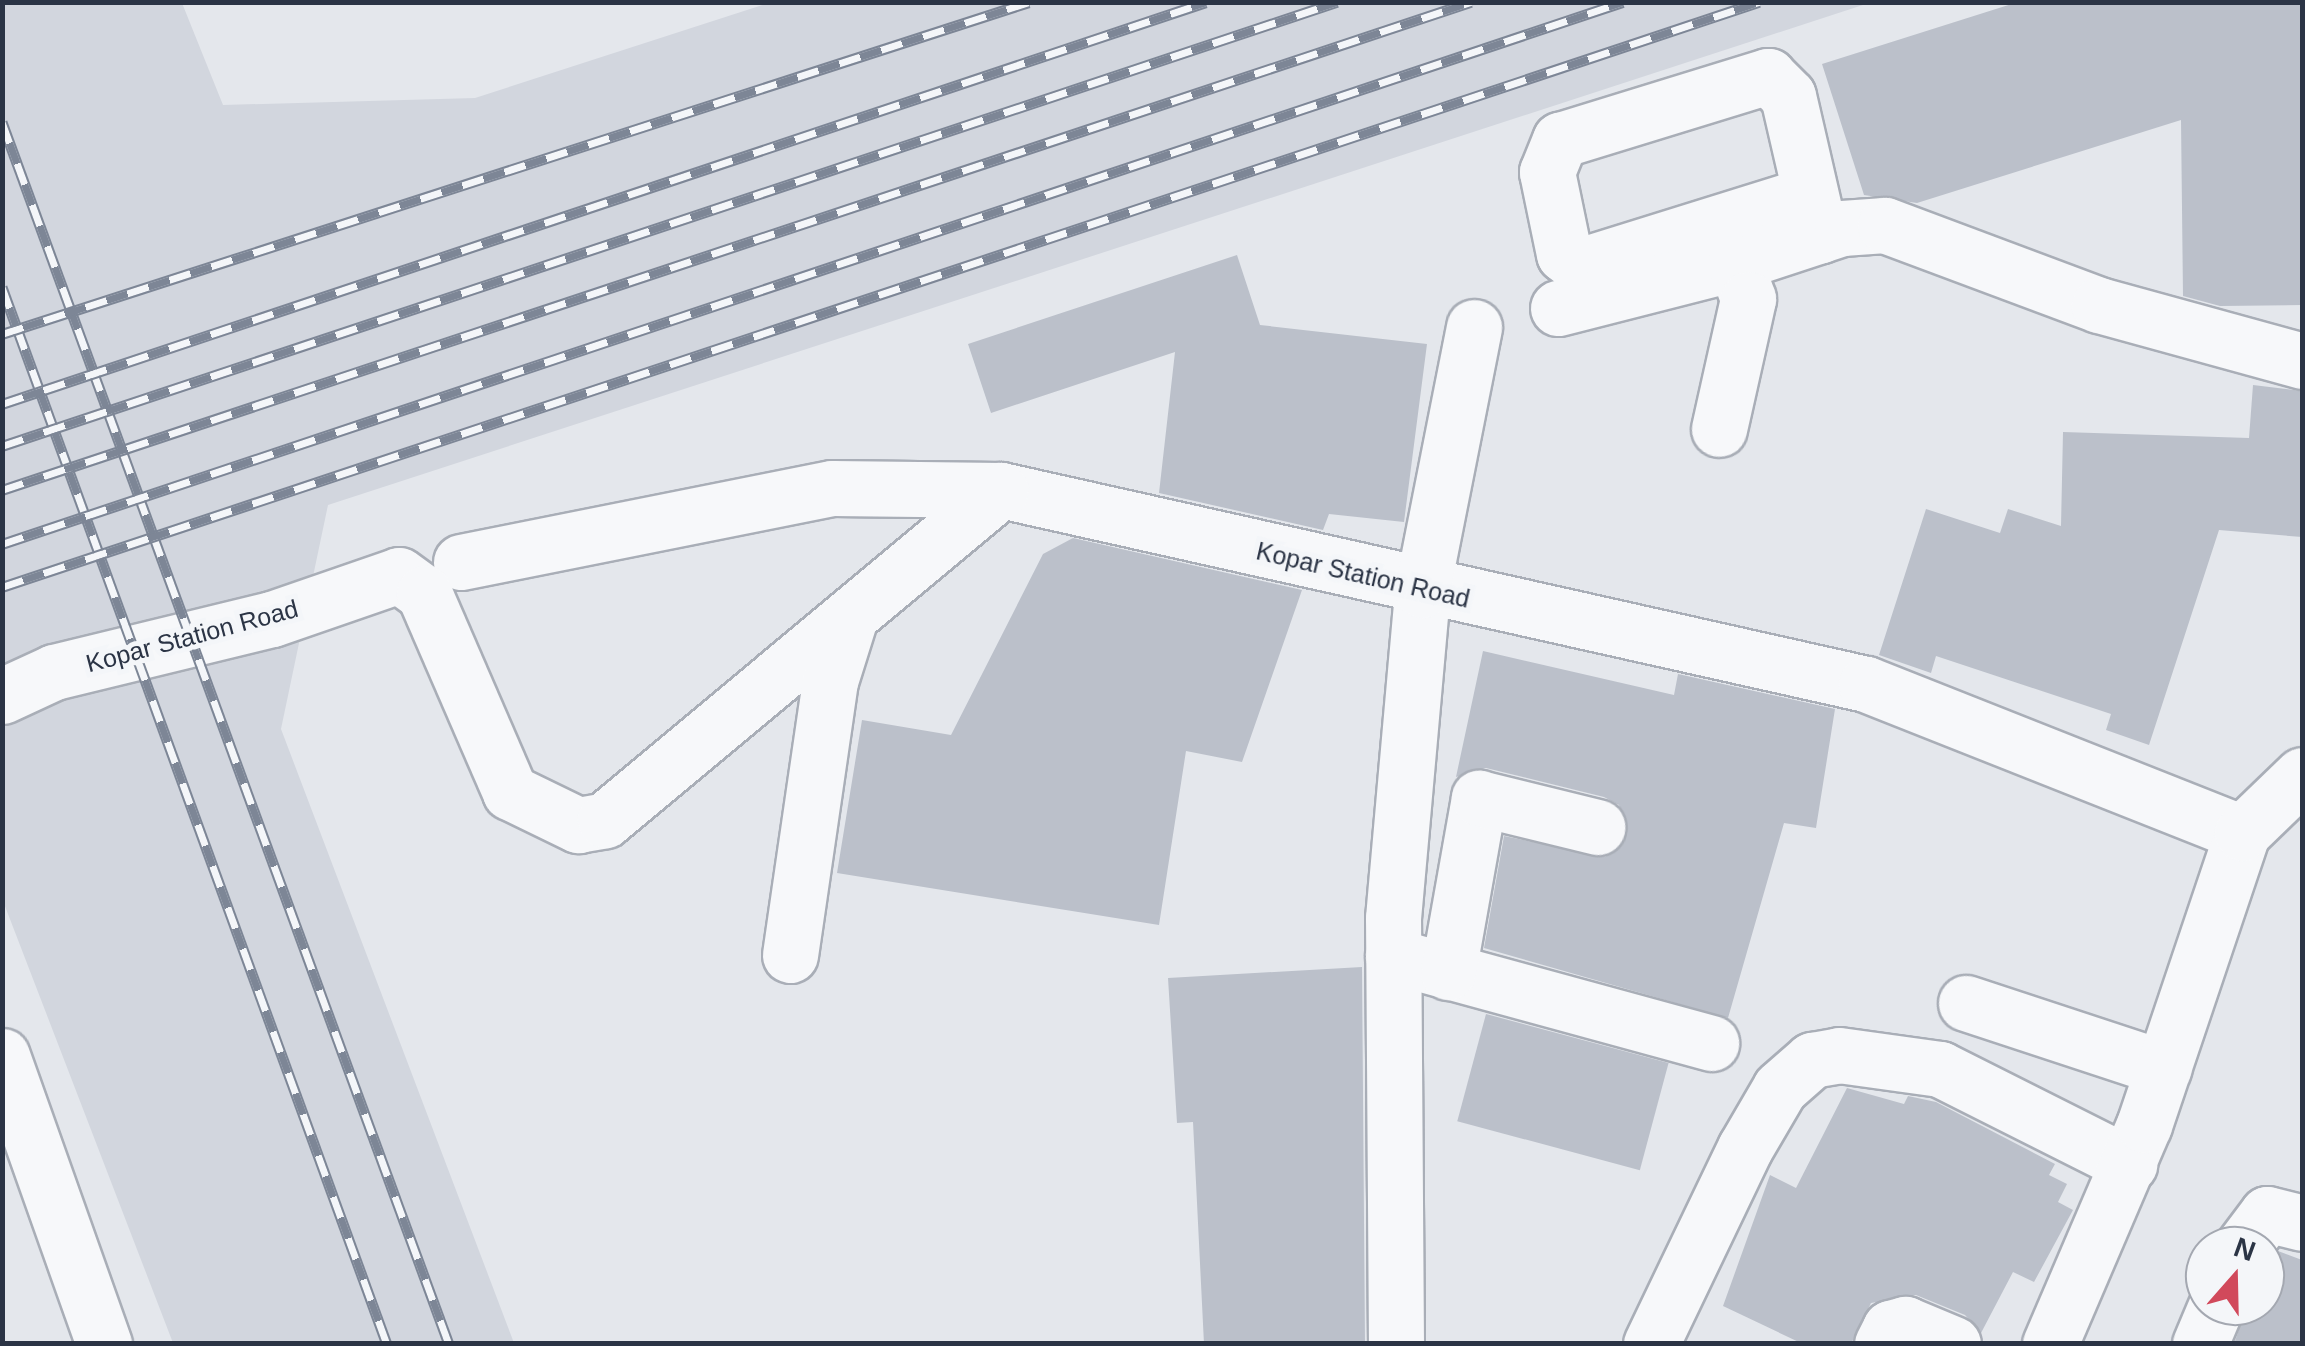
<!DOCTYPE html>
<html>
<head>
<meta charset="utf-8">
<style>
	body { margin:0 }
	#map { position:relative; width:2305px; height:1346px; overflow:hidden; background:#e4e7ec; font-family:Arial,sans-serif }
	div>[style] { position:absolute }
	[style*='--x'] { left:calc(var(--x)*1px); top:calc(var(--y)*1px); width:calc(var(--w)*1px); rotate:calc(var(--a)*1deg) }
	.built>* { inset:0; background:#d2d6de }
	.building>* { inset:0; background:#bbc0ca; transform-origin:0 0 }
	.roads { filter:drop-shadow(2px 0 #a9aeb7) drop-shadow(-2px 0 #a9aeb7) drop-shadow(0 2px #a9aeb7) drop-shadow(0 -2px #a9aeb7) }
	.minor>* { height:55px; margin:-27.5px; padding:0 27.5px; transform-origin:27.5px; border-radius:27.5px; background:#f7f8fa }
	.rail>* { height:11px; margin-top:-5.5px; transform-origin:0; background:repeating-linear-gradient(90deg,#f4f6f9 0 22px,#7d8696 0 44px); box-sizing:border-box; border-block:2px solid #7d8696 }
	span { translate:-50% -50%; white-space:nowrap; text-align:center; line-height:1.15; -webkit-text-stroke:10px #f4f6f9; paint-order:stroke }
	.street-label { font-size:25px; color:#2b3445 }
	.frame { position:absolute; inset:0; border:5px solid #2b3445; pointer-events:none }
	.north { position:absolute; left:2185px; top:1226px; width:100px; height:100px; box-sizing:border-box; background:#f4f6f9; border:2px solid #a4a8b1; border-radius:50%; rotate:20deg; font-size:28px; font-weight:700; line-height:40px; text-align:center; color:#2b3445 }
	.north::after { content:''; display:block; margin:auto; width:35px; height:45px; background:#d1495b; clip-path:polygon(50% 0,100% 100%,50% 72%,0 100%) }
</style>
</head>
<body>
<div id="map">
	<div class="built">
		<div style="clip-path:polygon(3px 3px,182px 3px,223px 105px,475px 98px,769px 3px,1869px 3px,328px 505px,281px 729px,514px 1343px,173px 1343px,3px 901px)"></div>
	</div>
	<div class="building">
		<div style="clip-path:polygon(2018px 2px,2302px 2px,2302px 305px,2220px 306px,2183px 296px,2181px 120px,1917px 203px,1864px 195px,1822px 64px)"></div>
		<div style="clip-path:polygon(1237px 255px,1260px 325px,1427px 344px,1404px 522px,1329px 514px,1323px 530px,1159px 493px,1175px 352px,991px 413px,968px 344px)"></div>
		<div style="clip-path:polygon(2253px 385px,2302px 391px,2302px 537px,2219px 530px,2149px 745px,2106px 730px,2111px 714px,1936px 656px,1931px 673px,1879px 655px,1926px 509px,2000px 533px,2008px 509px,2061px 526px,2063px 432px,2249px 438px)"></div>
		<div style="clip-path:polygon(1073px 538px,1302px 590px,1242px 762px,1186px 751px,1159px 925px,837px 873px,862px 720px,951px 735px,1043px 554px)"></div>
		<div style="clip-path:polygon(1483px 651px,1674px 695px,1678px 674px,1835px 709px,1816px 828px,1784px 823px,1728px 1018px,1484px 948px,1504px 836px,1605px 857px,1627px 833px,1619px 805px,1604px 797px,1486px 768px,1456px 777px)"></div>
		<div style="clip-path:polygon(1362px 967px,1365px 1344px,1204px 1344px,1193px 1122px,1177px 1123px,1168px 978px)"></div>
		<div style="left:1486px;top:1014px;width:189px;height:111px;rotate:15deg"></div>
		<div style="clip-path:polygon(1847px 1088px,1904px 1104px,1908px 1096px,1936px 1102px,2055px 1164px,2049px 1175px,2067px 1184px,2058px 1202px,2073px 1210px,2034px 1282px,2013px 1272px,1981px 1333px,1965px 1315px,1916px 1295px,1871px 1303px,1851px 1344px,1803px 1344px,1723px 1306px,1770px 1175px,1796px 1188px)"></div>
		<div style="clip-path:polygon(2278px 1251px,2302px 1260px,2302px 1344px,2234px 1344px,2247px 1306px,2265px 1306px,2265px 1267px)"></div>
	</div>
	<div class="roads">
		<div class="minor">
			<div style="--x:1810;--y:194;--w:242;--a:162.7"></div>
			<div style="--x:1579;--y:266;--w:19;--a:-141"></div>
			<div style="--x:1564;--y:254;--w:84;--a:-101.7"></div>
			<div style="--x:1547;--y:172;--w:35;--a:-68"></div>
			<div style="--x:1560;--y:140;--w:218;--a:-17.1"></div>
			<div style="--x:1768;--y:76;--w:28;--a:45"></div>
			<div style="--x:1788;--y:96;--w:143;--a:77"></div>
			<div style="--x:1735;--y:263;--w:113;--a:-18.1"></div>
			<div style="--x:1842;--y:228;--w:43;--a:-4"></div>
			<div style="--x:1885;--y:225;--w:228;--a:20.5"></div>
			<div style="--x:2099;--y:305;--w:211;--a:15.4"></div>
			<div style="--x:1558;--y:308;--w:183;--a:-14.3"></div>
			<div style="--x:1735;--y:263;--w:38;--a:70"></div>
			<div style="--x:1748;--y:299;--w:133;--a:102.6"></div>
			<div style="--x:461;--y:562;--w:378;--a:-11.3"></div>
			<div style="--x:832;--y:488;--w:169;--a:0.7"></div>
			<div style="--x:1001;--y:490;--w:886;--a:12.64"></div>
			<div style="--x:1866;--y:684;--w:404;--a:21.6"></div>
			<div style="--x:2;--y:696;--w:57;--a:-24.8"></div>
			<div style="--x:54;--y:672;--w:224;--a:-13.7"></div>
			<div style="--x:272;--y:619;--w:134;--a:-19.1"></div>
			<div style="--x:399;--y:575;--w:31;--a:36"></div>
			<div style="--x:424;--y:593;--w:217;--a:66.6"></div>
			<div style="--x:510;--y:792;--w:76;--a:25.9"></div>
			<div style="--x:578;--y:825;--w:27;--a:-10"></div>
			<div style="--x:605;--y:820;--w:515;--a:-39.81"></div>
			<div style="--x:790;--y:955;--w:277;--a:-81.7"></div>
			<div style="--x:830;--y:681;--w:67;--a:-72.6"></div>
			<div style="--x:1393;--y:956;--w:330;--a:15.3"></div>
			<div style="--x:1448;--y:972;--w:177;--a:-79.9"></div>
			<div style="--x:1479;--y:798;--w:122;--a:13.8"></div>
			<div style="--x:1966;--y:1003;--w:208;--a:18.2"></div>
			<div style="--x:2;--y:1056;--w:306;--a:70.5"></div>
			<div style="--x:2243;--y:1246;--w:40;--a:-53"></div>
			<div style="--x:2267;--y:1214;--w:36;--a:14"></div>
			<div style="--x:1396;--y:1344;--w:426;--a:-90.4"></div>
			<div style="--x:1393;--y:918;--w:329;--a:-84.9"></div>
			<div style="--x:1422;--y:590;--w:268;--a:-78.8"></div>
			<div style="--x:1651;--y:1344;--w:217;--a:-64.4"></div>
			<div style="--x:1745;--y:1148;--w:69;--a:-59.7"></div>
			<div style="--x:1780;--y:1088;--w:43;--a:-41.2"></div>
			<div style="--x:1812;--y:1060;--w:27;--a:-10"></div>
			<div style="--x:1839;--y:1055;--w:102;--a:7.9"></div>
			<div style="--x:1940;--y:1069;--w:212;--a:26.7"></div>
			<div style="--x:1882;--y:1344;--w:18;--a:-63"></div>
			<div style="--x:1890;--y:1328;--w:16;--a:-15"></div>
			<div style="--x:1905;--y:1324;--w:52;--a:22.6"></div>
			<div style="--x:2050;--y:1344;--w:238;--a:-66.8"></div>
			<div style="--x:2144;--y:1125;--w:308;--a:-71.4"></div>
			<div style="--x:2242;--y:833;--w:83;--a:-44"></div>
			<div style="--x:2200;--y:1344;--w:41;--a:-67.2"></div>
		</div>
	</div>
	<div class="rail">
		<div style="--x:2;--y:122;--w:1301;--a:69.91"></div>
		<div style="--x:2;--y:287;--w:1125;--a:69.99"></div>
		<div style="--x:2;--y:334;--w:1079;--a:-17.91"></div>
		<div style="--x:2;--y:404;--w:1269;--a:-18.46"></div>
		<div style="--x:2;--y:446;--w:1407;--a:-18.4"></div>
		<div style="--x:2;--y:490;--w:1548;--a:-18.38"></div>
		<div style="--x:2;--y:544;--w:1709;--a:-18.49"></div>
		<div style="--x:2;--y:587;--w:1852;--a:-18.42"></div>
	</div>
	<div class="street-label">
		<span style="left:1363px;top:575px;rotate:13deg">Kopar Station Road</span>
		<span style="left:192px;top:636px;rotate:-15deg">Kopar Station Road</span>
	</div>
	<div class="frame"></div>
	<div class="north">N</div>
</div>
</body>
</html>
